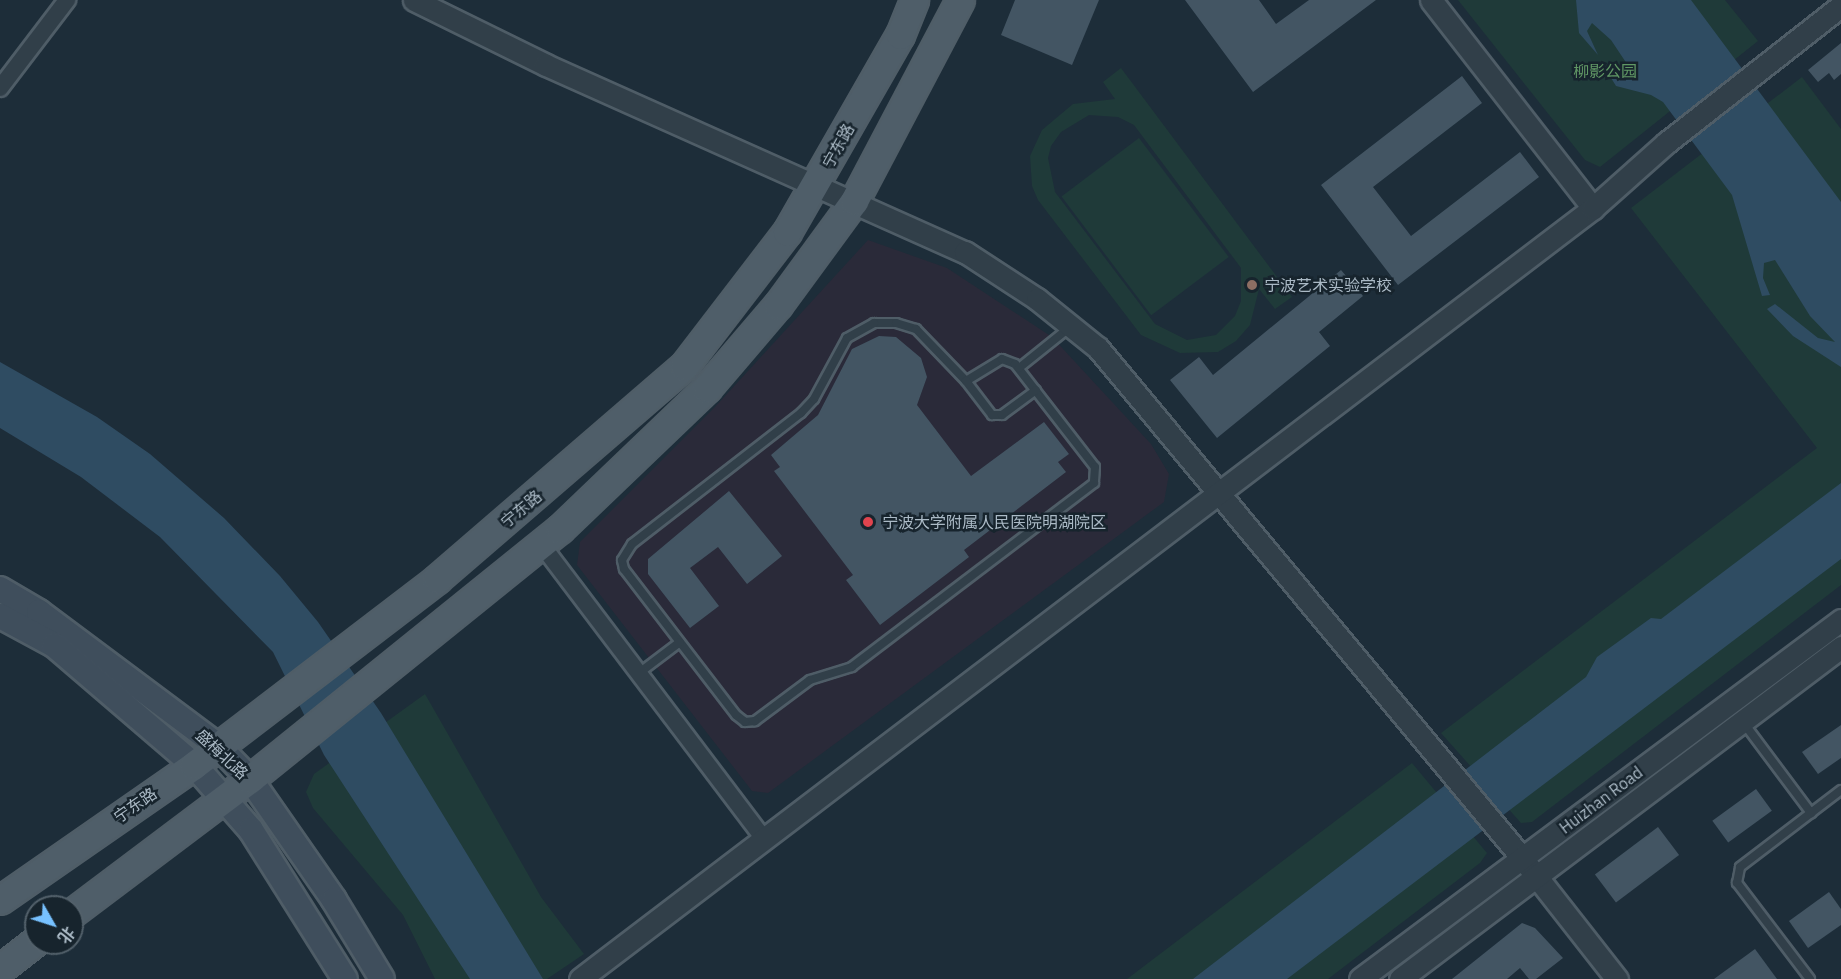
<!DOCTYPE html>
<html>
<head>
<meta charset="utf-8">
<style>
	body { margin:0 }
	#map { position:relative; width:1841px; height:979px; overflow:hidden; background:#1d2d39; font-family:"IBM Plex Sans","Noto Sans SC",sans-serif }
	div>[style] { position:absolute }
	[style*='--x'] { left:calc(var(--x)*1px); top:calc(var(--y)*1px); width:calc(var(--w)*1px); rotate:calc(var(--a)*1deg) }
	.medical>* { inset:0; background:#2a2a39 }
	.green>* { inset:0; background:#1f3a39; transform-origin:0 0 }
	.water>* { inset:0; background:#2f4c62 }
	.building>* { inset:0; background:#435563; transform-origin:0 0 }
	.roads { filter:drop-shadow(2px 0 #4f5d67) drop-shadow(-2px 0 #4f5d67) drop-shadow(0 2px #4f5d67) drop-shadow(0 -2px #4f5d67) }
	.service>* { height:8px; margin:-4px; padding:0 4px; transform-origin:4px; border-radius:4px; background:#313f49 }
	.minor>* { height:16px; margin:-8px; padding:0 8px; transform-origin:8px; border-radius:8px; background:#313f49 }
	.tertiary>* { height:21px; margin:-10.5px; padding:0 10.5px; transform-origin:10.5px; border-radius:10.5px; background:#313f49 }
	.secondary>* { height:24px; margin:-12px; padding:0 12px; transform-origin:12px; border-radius:12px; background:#3f4e5c }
	.primary>* { height:27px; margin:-13.5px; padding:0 13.5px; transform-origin:13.5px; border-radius:13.5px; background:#4f5e69 }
	.dots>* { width:16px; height:16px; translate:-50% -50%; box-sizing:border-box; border:3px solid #17242d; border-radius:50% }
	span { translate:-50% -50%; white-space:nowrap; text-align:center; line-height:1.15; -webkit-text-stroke:5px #17242d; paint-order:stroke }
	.park-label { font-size:16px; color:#619865 }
	.street-label { font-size:16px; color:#abbac6 }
	.poi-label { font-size:16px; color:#abbac6 }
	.left { translate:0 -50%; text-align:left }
	.north { position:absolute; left:24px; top:895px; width:60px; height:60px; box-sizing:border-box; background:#17242d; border:2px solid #52606a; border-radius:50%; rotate:129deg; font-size:16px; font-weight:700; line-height:24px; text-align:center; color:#abbac6 }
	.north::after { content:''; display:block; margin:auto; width:21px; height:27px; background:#77c1ff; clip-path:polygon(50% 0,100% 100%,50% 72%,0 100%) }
</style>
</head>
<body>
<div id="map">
	<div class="medical">
		<div style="clip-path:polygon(868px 240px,947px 268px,1052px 337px,1151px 444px,1169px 474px,1164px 502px,768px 793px,752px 791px,577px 565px,580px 542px,715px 407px)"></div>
	</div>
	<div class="green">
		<div style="clip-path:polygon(1458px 0,1725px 0,1758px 41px,1600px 167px,1585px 160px)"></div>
		<div style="clip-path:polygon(evenodd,1121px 68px,1292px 297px,1275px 309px,1259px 289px,1250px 325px,1236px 341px,1218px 352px,1180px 353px,1141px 335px,1038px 200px,1032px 186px,1030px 156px,1042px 130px,1073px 104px,1115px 99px,1103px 82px,1121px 68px,1089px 115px,1118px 117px,1134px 125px,1241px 268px,1241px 301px,1235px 316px,1216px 335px,1187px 340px,1155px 324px,1055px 192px,1048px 158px,1051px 146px,1061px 132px,1089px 115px)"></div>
		<div style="clip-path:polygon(1802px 77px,1841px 129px,1841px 585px,1532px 822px,1521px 823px,1441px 733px,1817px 448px,1631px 208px)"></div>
		<div style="left:1139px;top:138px;width:149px;height:97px;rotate:53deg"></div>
		<div style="clip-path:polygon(425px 694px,541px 897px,584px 954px,547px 979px,435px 979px,403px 915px,313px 808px,306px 792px,314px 774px)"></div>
		<div style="clip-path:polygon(1412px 763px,1487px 853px,1480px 863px,1328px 979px,1127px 979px)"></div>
	</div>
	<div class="water">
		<div style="clip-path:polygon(1576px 0,1691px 0,1841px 202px,1841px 367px,1793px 336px,1767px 309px,1775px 304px,1818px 338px,1835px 342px,1810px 316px,1775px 260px,1764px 263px,1763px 278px,1770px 295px,1762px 296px,1732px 195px,1663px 102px,1651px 95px,1616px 86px,1605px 68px,1620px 80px,1637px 79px,1611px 40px,1592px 23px,1587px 31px,1598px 55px,1579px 33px)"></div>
		<div style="clip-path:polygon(0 362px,97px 417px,150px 454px,224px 518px,280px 576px,318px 622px,381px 713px,543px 979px,470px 979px,324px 755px,273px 652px,160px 537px,81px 477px,0 428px)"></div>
		<div style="clip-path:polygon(1841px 483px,1841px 559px,1287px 979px,1193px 979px,1586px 677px,1597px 657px,1651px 618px,1661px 619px)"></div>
	</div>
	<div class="building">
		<div style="clip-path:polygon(1015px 0,1099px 0,1072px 65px,1001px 35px)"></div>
		<div style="clip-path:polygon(1185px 0,1259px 0,1276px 24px,1309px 0,1376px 0,1253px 92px)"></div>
		<div style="clip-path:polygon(1841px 43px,1841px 74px,1834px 80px,1829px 73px,1818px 82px,1808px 70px)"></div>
		<div style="clip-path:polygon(1462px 76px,1482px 103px,1373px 187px,1411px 236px,1520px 152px,1539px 177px,1398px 285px,1321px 185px)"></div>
		<div style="clip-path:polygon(1341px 270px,1363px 296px,1319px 332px,1330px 346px,1217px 438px,1170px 380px,1199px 357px,1213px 375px)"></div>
		<div style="clip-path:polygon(879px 336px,896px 337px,921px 358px,927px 377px,917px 405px,971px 476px,1044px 422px,1069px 454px,1058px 462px,1066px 472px,964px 550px,969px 557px,880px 625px,846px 580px,853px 575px,774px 471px,780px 467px,771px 455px,818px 415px,852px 349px)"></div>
		<div style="clip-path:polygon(729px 491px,782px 556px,747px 584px,718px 547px,690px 568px,719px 606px,690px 628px,648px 574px,648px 559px)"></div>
		<div style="clip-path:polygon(1841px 725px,1841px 758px,1818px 774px,1802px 752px)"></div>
		<div style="left:1756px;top:789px;width:27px;height:54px;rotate:54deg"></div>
		<div style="left:1658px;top:827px;width:35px;height:79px;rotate:53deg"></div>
		<div style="clip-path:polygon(1829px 892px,1841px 909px,1841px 925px,1808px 948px,1789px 921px)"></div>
		<div style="clip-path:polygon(1522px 923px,1535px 928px,1563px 958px,1536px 979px,1529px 979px,1520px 968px,1507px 979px,1452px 979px)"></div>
		<div style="clip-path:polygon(1755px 949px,1777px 979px,1714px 979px)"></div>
	</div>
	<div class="roads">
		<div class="service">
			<div style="--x:874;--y:323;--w:22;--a:0"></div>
			<div style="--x:896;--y:323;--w:21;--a:17"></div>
			<div style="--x:916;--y:329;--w:72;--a:46.1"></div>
			<div style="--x:966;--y:381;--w:42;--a:-31.4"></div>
			<div style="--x:1002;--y:359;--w:14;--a:21"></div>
			<div style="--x:1015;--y:364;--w:130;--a:52.2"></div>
			<div style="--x:1095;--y:467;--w:16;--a:94"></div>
			<div style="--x:1094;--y:483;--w:304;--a:142.8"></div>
			<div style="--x:852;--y:667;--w:44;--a:162.8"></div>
			<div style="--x:810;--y:680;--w:69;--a:143.3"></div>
			<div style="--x:755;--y:721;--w:10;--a:174"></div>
			<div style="--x:745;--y:722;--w:11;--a:-142"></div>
			<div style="--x:736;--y:715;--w:184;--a:-127.5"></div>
			<div style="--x:624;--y:569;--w:9;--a:-103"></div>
			<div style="--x:622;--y:560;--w:19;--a:-58"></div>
			<div style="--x:632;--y:544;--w:214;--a:-37.8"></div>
			<div style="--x:801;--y:413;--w:19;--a:-47"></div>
			<div style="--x:814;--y:399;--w:69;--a:-61.6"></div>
			<div style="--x:847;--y:338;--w:31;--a:-29"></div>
			<div style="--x:1019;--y:368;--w:65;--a:-38.8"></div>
			<div style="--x:966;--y:381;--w:43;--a:52.6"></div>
			<div style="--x:992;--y:415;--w:10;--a:0"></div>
			<div style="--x:1002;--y:415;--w:42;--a:-36.3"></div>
			<div style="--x:639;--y:673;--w:51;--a:-37.1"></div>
			<div style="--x:1743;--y:722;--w:114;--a:53.2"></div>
			<div style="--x:1810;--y:979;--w:121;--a:-127.2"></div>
			<div style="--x:1737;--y:883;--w:16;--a:-79"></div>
			<div style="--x:1740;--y:867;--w:127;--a:-37.3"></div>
		</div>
		<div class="minor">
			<div style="--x:0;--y:88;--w:111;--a:-52.7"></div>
			<div style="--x:541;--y:544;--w:370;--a:52.9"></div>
		</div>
		<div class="tertiary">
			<div style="--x:414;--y:0;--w:147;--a:26.2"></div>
			<div style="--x:546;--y:65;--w:459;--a:24.1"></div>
			<div style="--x:965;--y:252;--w:86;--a:33.1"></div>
			<div style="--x:1037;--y:299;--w:78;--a:38.8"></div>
			<div style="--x:1098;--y:348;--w:663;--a:50.26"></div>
			<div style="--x:1522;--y:858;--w:154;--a:51.9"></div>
			<div style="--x:1431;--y:0;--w:264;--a:52.1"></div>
			<div style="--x:580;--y:979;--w:1273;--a:-37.27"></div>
			<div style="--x:1593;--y:208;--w:98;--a:-41.7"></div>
			<div style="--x:1666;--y:143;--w:222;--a:-38.1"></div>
			<div style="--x:1360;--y:979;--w:600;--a:-36.74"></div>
			<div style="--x:1400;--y:979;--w:552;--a:-36.97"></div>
		</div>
		<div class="secondary">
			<div style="--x:0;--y:589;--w:45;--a:30.5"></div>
			<div style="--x:39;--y:612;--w:224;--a:36.8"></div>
			<div style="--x:218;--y:746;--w:46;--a:45.9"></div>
			<div style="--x:250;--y:779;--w:147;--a:55.2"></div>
			<div style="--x:334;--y:900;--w:92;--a:58.7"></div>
			<div style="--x:0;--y:616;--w:61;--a:28.2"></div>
			<div style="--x:54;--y:645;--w:184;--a:40.6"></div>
			<div style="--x:194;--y:765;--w:86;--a:48.8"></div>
			<div style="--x:251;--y:830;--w:176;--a:57.8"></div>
		</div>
		<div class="primary">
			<div style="--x:0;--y:900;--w:236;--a:-34.8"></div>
			<div style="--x:194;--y:765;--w:306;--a:-37.4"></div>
			<div style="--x:437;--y:579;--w:326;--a:-40.8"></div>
			<div style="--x:684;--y:366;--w:169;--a:-52.5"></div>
			<div style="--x:787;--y:232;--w:227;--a:-60.2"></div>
			<div style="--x:900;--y:35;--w:38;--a:-68"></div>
			<div style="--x:72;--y:913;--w:223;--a:-37"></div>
			<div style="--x:250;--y:779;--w:398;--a:-38.9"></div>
			<div style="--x:560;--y:529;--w:204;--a:-43.8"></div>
			<div style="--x:707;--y:388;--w:109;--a:-49.5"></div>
			<div style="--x:778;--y:305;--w:129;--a:-53.8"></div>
			<div style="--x:854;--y:201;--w:227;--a:-62.2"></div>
			<div style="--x:0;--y:969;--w:46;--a:-37.9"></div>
		</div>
	</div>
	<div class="dots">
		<div style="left:1252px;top:285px;background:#8d6e63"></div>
		<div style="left:868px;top:522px;background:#e0444e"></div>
	</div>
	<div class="park-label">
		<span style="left:1605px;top:71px">柳影公园</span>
	</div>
	<div class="street-label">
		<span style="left:838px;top:146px;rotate:-61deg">宁东路</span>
		<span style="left:521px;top:509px;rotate:-40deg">宁东路</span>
		<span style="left:222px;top:754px;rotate:43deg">盛梅北路</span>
		<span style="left:1601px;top:800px;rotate:-37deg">Huizhan Road</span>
		<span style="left:135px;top:805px;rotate:-35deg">宁东路</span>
	</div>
	<div class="poi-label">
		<span class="left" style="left:1264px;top:285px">宁波艺术实验学校</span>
		<span class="left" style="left:882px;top:522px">宁波大学附属人民医院明湖院区</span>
	</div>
	<div class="north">北</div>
</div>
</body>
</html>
